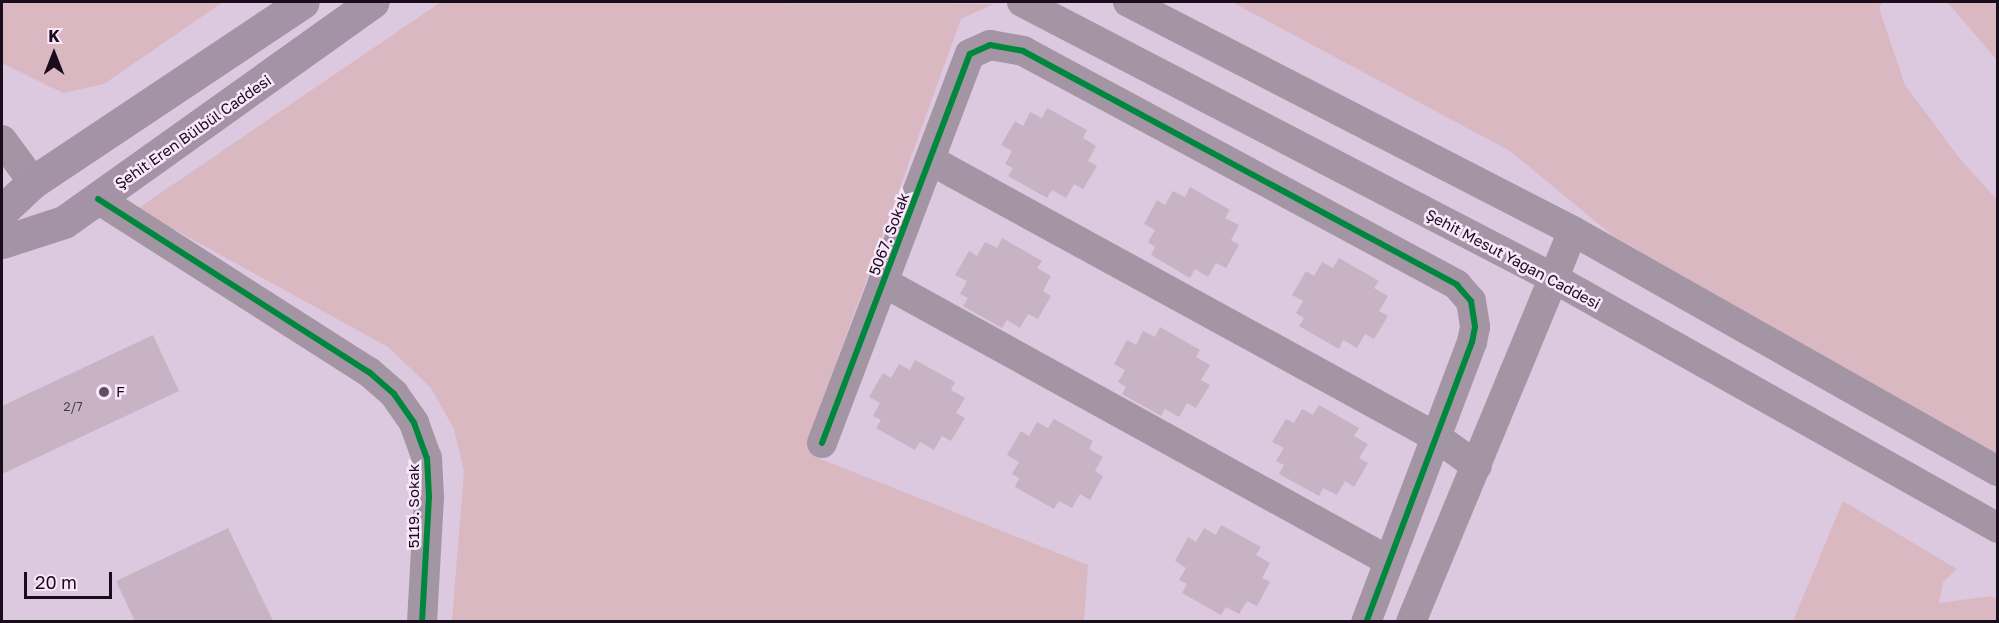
<!DOCTYPE html>
<html>
<head>
<meta charset="utf-8">
<style>
	body { margin:0 }
	#map { position:relative; width:1999px; height:623px; overflow:hidden; background:#dcc8df; font-family:"Golos Text",sans-serif }
	div>[style] { position:absolute }
	[style*='--x'] { left:calc(var(--x)*1px); top:calc(var(--y)*1px); width:calc(var(--w)*1px); rotate:calc(var(--a)*1deg) }
	.green>* { inset:0; background:#dab8c1 }
	.building>* { inset:0; background:#c8b3c4 }
	.street>* { height:30px; margin:-15px; padding:0 15px; transform-origin:15px; border-radius:15px; background:#a495a5 }
	.secondary>* { height:33px; margin:-16.5px; padding:0 16.5px; transform-origin:16.5px; border-radius:16.5px; background:#a492a6 }
	.cycleway>* { height:6px; margin:-3px; padding:0 3px; transform-origin:3px; border-radius:3px; background:#00873e }
	.dots>* { width:16px; height:16px; translate:-50% -50%; box-sizing:border-box; border:3px solid #fae7fc; border-radius:50% }
	span { translate:-50% -50%; white-space:nowrap; text-align:center; line-height:1.15; -webkit-text-stroke:5px #fae7fc; paint-order:stroke }
	.number-label { font-size:12px; color:#483848 }
	.number-label span { -webkit-text-stroke-width:0 }
	.street-label { font-size:15px; color:#190c1b }
	.poi-label { font-size:15px; color:#190c1b }
	.left { translate:0 -50%; text-align:left }
	.frame { position:absolute; inset:0; border:3px solid #190c1b; pointer-events:none }
	.north { position:absolute; left:24px; top:24px; width:60px; height:60px; -webkit-text-stroke:4px #fae7fc; paint-order:stroke; rotate:0deg; font-size:16px; font-weight:700; line-height:24px; text-align:center; color:#190c1b }
	.north::after { content:''; display:block; margin:auto; width:21px; height:27px; background:#190c1b; clip-path:polygon(50% 0,100% 100%,50% 72%,0 100%) }
	.scale { position:absolute; left:24px; top:572px; width:88px; height:27px; box-sizing:border-box; border:3px solid #190c1b; border-top:0; padding-left:8px; font-size:18px; line-height:21px; white-space:nowrap; color:#190c1b; -webkit-text-stroke:4px #fae7fc; paint-order:stroke }
</style>
</head>
<body>
<div id="map">
	<div class="green">
		<div style="clip-path:polygon(2px 2px,223px 2px,104px 84px,63px 93px,2px 63px)"></div>
		<div style="clip-path:polygon(441px 2px,994px 4px,961px 19px,810px 435px,818px 458px,1088px 565px,1084px 621px,452px 621px,464px 471px,454px 429px,431px 388px,388px 347px,137px 209px)"></div>
		<div style="clip-path:polygon(1232px 2px,1883px 2px,1879px 8px,1905px 85px,1960px 159px,1997px 200px,1997px 457px,1612px 235px,1510px 151px)"></div>
		<div style="clip-path:polygon(1947px 2px,1997px 2px,1997px 60px,1990px 52px)"></div>
		<div style="clip-path:polygon(1843px 501px,1957px 569px,1943px 582px,1939px 603px,1992px 596px,1997px 599px,1997px 621px,1793px 621px)"></div>
	</div>
	<div class="building">
		<div style="clip-path:polygon(1047px 108px,1087px 130px,1083px 138px,1096px 146px,1088px 161px,1097px 166px,1083px 189px,1074px 184px,1066px 198px,1052px 190px,1047px 198px,1008px 176px,1013px 168px,1005px 164px,1012px 151px,1001px 145px,1015px 121px,1023px 126px,1030px 112px,1042px 118px)"></div>
		<div style="clip-path:polygon(1190px 187px,1230px 210px,1225px 218px,1239px 225px,1231px 240px,1239px 245px,1226px 268px,1216px 263px,1208px 277px,1195px 269px,1190px 278px,1151px 255px,1155px 247px,1148px 242px,1155px 230px,1144px 224px,1157px 200px,1165px 205px,1173px 191px,1185px 197px)"></div>
		<div style="clip-path:polygon(1002px 238px,1042px 261px,1037px 268px,1051px 276px,1043px 291px,1051px 296px,1038px 319px,1028px 314px,1020px 328px,1007px 320px,1002px 328px,963px 306px,968px 298px,960px 294px,967px 281px,955px 275px,969px 251px,977px 256px,985px 242px,997px 248px)"></div>
		<div style="clip-path:polygon(1339px 258px,1379px 281px,1374px 288px,1388px 296px,1379px 311px,1388px 316px,1374px 339px,1365px 334px,1357px 348px,1343px 340px,1339px 349px,1299px 326px,1304px 318px,1296px 313px,1303px 301px,1292px 295px,1306px 271px,1314px 276px,1322px 262px,1333px 268px)"></div>
		<div style="clip-path:polygon(1160px 327px,1200px 350px,1196px 357px,1210px 365px,1201px 380px,1210px 385px,1196px 408px,1187px 403px,1179px 417px,1165px 409px,1161px 416px,1122px 394px,1126px 387px,1118px 382px,1125px 370px,1114px 364px,1127px 340px,1136px 345px,1143px 331px,1155px 337px)"></div>
		<div style="clip-path:polygon(153px 335px,179px 391px,2px 474px,2px 406px)"></div>
		<div style="clip-path:polygon(915px 360px,955px 382px,951px 390px,965px 398px,956px 413px,965px 418px,951px 441px,942px 436px,934px 450px,920px 442px,915px 450px,876px 428px,881px 420px,873px 416px,880px 403px,869px 397px,883px 373px,891px 378px,899px 364px,910px 370px)"></div>
		<div style="clip-path:polygon(1319px 405px,1359px 428px,1354px 436px,1368px 444px,1359px 458px,1368px 463px,1354px 487px,1345px 481px,1337px 495px,1323px 488px,1319px 496px,1279px 474px,1284px 465px,1276px 461px,1284px 448px,1272px 442px,1286px 419px,1294px 423px,1302px 409px,1313px 415px)"></div>
		<div style="clip-path:polygon(1054px 419px,1093px 441px,1089px 449px,1103px 457px,1095px 471px,1103px 476px,1090px 500px,1080px 494px,1072px 508px,1059px 501px,1054px 509px,1015px 487px,1019px 478px,1012px 474px,1019px 462px,1007px 455px,1021px 431px,1029px 436px,1037px 422px,1048px 428px)"></div>
		<div style="clip-path:polygon(1221px 525px,1261px 547px,1256px 555px,1270px 563px,1262px 578px,1270px 582px,1257px 606px,1247px 601px,1239px 614px,1226px 607px,1221px 615px,1182px 593px,1187px 584px,1179px 580px,1186px 568px,1175px 561px,1188px 537px,1196px 542px,1204px 528px,1216px 535px)"></div>
		<div style="clip-path:polygon(228px 528px,273px 621px,135px 621px,116px 581px)"></div>
	</div>
	<div class="street">
		<div style="--x:1022;--y:2;--w:601;--a:27.46"></div>
		<div style="--x:1555;--y:279;--w:508;--a:29.34"></div>
		<div style="--x:1128;--y:2;--w:500;--a:27.23"></div>
		<div style="--x:1573;--y:231;--w:488;--a:29.5"></div>
		<div style="--x:2;--y:140;--w:52;--a:53.6"></div>
		<div style="--x:930;--y:160;--w:577;--a:28.7"></div>
		<div style="--x:1436;--y:437;--w:50;--a:35.3"></div>
		<div style="--x:98;--y:199;--w:322;--a:32.6"></div>
		<div style="--x:369;--y:372;--w:33;--a:41"></div>
		<div style="--x:394;--y:394;--w:35;--a:55"></div>
		<div style="--x:414;--y:423;--w:37;--a:70"></div>
		<div style="--x:427;--y:458;--w:39;--a:87"></div>
		<div style="--x:429;--y:497;--w:125;--a:93.2"></div>
		<div style="--x:883;--y:282;--w:576;--a:28.88"></div>
		<div style="--x:822;--y:443;--w:416;--a:-69.2"></div>
		<div style="--x:970;--y:54;--w:22;--a:-24"></div>
		<div style="--x:990;--y:45;--w:34;--a:10"></div>
		<div style="--x:1023;--y:51;--w:493;--a:28.3"></div>
		<div style="--x:1457;--y:285;--w:21;--a:49"></div>
		<div style="--x:1471;--y:301;--w:26;--a:81"></div>
		<div style="--x:1475;--y:327;--w:15;--a:101"></div>
		<div style="--x:1472;--y:342;--w:299;--a:110.7"></div>
		<div style="--x:1411;--y:622;--w:423;--a:-67.5"></div>
	</div>
	<div class="secondary">
		<div style="--x:2;--y:211;--w:42;--a:-43.1"></div>
		<div style="--x:33;--y:182;--w:324;--a:-33.7"></div>
		<div style="--x:2;--y:242;--w:65;--a:-17.9"></div>
		<div style="--x:64;--y:222;--w:379;--a:-35.5"></div>
	</div>
	<div class="cycleway">
		<div style="--x:98;--y:199;--w:322;--a:32.6"></div>
		<div style="--x:369;--y:372;--w:33;--a:41"></div>
		<div style="--x:394;--y:394;--w:35;--a:55"></div>
		<div style="--x:414;--y:423;--w:37;--a:70"></div>
		<div style="--x:427;--y:458;--w:39;--a:87"></div>
		<div style="--x:429;--y:497;--w:125;--a:93.2"></div>
		<div style="--x:822;--y:443;--w:416;--a:-69.2"></div>
		<div style="--x:970;--y:54;--w:22;--a:-24"></div>
		<div style="--x:990;--y:45;--w:34;--a:10"></div>
		<div style="--x:1023;--y:51;--w:493;--a:28.3"></div>
		<div style="--x:1457;--y:285;--w:21;--a:49"></div>
		<div style="--x:1471;--y:301;--w:26;--a:81"></div>
		<div style="--x:1475;--y:327;--w:15;--a:101"></div>
		<div style="--x:1472;--y:342;--w:299;--a:110.7"></div>
	</div>
	<div class="dots">
		<div style="left:104px;top:392px;background:#5d4e60"></div>
	</div>
	<div class="number-label">
		<span style="left:73px;top:407px">2/7</span>
	</div>
	<div class="street-label">
		<span style="left:193px;top:132px;rotate:-35deg">Şehit Eren Bülbül Caddesi</span>
		<span style="left:889px;top:234px;rotate:-69deg">5067. Sokak</span>
		<span style="left:1513px;top:259px;rotate:28deg">Şehit Mesut Yağan Caddesi</span>
		<span style="left:414px;top:506px;rotate:-90deg">5119. Sokak</span>
	</div>
	<div class="poi-label">
		<span class="left" style="left:116px;top:392px">F</span>
	</div>
	<div class="frame"></div>
	<div class="north">K</div>
	<div class="scale">20 m</div>
</div>
</body>
</html>
